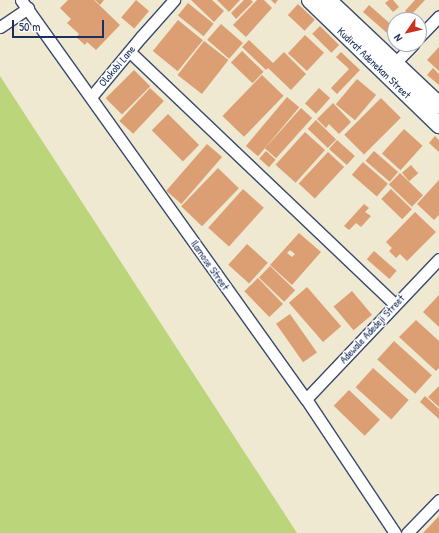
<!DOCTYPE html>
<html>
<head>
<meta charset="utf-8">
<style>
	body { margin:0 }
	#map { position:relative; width:439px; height:533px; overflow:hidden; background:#eee9d0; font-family:"Patrick Hand",sans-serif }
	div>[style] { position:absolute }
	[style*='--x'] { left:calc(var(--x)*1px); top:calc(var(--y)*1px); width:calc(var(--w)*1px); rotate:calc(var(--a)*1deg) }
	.green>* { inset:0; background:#bbd57a }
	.building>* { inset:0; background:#dc9f74; transform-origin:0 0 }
	.roads { filter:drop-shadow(1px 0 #3b4b6f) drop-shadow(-1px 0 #3b4b6f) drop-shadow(0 1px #3b4b6f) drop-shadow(0 -1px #3b4b6f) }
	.street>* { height:11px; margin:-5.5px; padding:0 5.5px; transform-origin:5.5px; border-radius:5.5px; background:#fff }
	.secondary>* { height:16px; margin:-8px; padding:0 8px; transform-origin:8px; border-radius:8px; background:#fff }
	span { translate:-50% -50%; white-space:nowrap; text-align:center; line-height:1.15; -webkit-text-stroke:3px #fff; paint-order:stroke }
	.street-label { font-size:11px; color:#1b2f5e }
	.north { position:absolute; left:387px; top:12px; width:40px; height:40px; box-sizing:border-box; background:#fff; border:1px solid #a4acbf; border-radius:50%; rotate:236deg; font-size:11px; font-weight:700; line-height:16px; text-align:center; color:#1b2f5e }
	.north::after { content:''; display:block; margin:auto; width:14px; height:18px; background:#c8321e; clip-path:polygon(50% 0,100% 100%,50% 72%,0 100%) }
	.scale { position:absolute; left:12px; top:20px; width:92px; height:18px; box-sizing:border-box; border:2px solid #1b2f5e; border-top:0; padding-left:5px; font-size:12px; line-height:14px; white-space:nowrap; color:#1b2f5e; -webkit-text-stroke:3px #fff; paint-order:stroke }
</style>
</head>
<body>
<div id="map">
	<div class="green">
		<div style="clip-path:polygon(0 76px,297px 533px,0 533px)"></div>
	</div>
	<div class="building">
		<div style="clip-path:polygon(68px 0,94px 0,120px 25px,96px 50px,87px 42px,85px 45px,76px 37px,79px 34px,67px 23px,71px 19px,60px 8px)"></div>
		<div style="clip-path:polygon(95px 0,104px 0,100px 5px)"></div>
		<div style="left:136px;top:0;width:17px;height:23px;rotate:40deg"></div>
		<div style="clip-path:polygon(191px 0,212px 0,224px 11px,214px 22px)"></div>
		<div style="clip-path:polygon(217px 0,240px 0,229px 12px)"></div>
		<div style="clip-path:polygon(244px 0,251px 0,253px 2px,236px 19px,231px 13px)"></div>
		<div style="clip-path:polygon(257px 0,264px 0,272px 8px,246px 37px,233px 25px)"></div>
		<div style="clip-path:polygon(271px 0,278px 0,275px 4px)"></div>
		<div style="clip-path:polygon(389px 0,393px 0,399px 7px,393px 12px,385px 3px)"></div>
		<div style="clip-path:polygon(415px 0,425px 0,410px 16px,405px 11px)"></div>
		<div style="left:188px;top:3px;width:33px;height:16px;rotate:39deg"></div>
		<div style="left:298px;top:4px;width:23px;height:15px;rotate:43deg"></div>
		<div style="clip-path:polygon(369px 5px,395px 28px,395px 40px,363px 12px)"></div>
		<div style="left:178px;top:20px;width:32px;height:40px;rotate:39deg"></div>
		<div style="left:221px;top:24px;width:29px;height:21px;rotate:41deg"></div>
		<div style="left:320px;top:26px;width:27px;height:11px;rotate:45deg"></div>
		<div style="left:305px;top:35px;width:26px;height:25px;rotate:43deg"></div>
		<div style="clip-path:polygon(249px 40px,273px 63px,284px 52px,306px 74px,291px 90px,268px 68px,266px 70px,242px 47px)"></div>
		<div style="left:204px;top:41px;width:31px;height:43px;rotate:38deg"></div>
		<div style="clip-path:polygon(439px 47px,439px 71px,427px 60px)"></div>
		<div style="left:242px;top:51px;width:30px;height:16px;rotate:44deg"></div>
		<div style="clip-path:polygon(341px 52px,360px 70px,337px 94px,331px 88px,349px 69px,336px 57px)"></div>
		<div style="clip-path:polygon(433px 68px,439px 74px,439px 85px,427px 75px)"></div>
		<div style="left:134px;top:70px;width:23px;height:40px;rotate:45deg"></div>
		<div style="left:262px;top:75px;width:30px;height:57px;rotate:44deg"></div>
		<div style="left:357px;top:79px;width:25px;height:33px;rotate:40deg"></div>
		<div style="left:150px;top:88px;width:19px;height:45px;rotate:43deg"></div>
		<div style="left:319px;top:88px;width:15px;height:21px;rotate:42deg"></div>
		<div style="left:287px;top:97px;width:16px;height:64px;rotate:40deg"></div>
		<div style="left:381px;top:98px;width:28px;height:52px;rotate:45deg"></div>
		<div style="clip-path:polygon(333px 103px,351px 122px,339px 134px,329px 124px,326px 128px,317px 119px)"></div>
		<div style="left:301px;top:108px;width:15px;height:54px;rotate:42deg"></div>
		<div style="left:168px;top:114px;width:44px;height:23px;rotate:45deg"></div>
		<div style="left:316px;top:120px;width:28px;height:12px;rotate:44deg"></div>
		<div style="left:404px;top:129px;width:25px;height:33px;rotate:42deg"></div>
		<div style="left:305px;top:132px;width:27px;height:44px;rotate:42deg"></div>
		<div style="clip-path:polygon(435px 136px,439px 140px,439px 152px,429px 143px)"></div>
		<div style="left:337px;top:140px;width:24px;height:12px;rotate:42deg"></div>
		<div style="left:207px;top:144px;width:20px;height:62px;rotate:41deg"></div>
		<div style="left:266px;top:151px;width:13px;height:10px;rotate:42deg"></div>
		<div style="left:374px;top:151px;width:32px;height:13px;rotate:41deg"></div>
		<div style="left:328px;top:152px;width:22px;height:43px;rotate:43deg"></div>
		<div style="left:363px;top:162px;width:33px;height:17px;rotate:41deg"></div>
		<div style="left:411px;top:165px;width:11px;height:12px;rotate:49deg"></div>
		<div style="left:218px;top:168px;width:29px;height:53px;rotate:44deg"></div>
		<div style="left:400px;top:173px;width:32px;height:16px;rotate:44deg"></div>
		<div style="clip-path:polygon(439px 180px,439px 215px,434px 220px,417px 204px)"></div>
		<div style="left:243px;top:189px;width:28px;height:52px;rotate:42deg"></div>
		<div style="left:391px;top:189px;width:29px;height:14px;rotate:44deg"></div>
		<div style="clip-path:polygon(364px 204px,369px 208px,365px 212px,371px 216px,361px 227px,356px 223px,349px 230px,344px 226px)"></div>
		<div style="clip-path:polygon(415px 212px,436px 232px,407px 261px,400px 254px,396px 258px,389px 251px,392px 248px,386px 242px)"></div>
		<div style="clip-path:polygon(evenodd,299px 233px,321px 252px,292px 285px,270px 265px,299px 233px,290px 250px,295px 254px,292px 257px,287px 253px,290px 250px)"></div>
		<div style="left:247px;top:244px;width:28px;height:28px;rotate:42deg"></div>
		<div style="left:374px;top:251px;width:30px;height:11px;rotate:41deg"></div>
		<div style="left:270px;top:266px;width:35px;height:16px;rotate:44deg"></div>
		<div style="left:258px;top:278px;width:36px;height:19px;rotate:46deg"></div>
		<div style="left:307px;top:287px;width:52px;height:24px;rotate:49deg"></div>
		<div style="left:352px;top:291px;width:31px;height:24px;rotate:50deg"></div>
		<div style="clip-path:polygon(439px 295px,439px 327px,423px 312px)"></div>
		<div style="left:290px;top:314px;width:47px;height:17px;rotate:55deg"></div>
		<div style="clip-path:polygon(416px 320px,439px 341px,439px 368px,436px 371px,399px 337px)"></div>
		<div style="left:394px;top:341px;width:51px;height:25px;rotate:42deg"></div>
		<div style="left:373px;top:368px;width:48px;height:26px;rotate:42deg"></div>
		<div style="clip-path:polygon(439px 386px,439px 407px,428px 397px)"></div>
		<div style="left:349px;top:390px;width:43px;height:22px;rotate:44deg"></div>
		<div style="clip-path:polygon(425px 396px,439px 409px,439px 419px,420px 402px)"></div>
		<div style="clip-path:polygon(439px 516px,439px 533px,423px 533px)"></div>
	</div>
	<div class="roads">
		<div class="street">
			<div style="--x:21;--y:0;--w:490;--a:54.5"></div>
			<div style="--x:306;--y:399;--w:161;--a:56.4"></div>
			<div style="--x:0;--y:27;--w:34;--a:-34"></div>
			<div style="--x:419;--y:37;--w:29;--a:-46"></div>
			<div style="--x:130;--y:52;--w:366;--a:43.6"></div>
			<div style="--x:394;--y:64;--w:28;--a:-46"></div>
			<div style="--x:91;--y:97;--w:78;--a:-50.2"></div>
			<div style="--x:141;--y:37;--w:50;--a:-48.3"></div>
			<div style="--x:306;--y:399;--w:193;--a:-46.5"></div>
			<div style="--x:407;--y:533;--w:46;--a:-45.9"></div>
		</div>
		<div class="secondary">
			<div style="--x:310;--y:0;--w:180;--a:44.1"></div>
			<div style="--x:328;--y:0;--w:153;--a:43.4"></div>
		</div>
	</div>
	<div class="street-label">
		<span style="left:374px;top:63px;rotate:44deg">Kudirat Adenekan Street</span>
		<span style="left:117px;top:66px;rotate:-50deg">Olokobi Lane</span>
		<span style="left:210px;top:265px;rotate:55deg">Ilamose Street</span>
		<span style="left:372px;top:329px;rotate:-47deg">Adewale Adedeji Street</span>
	</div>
	<div class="north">N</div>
	<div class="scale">50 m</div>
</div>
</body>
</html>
